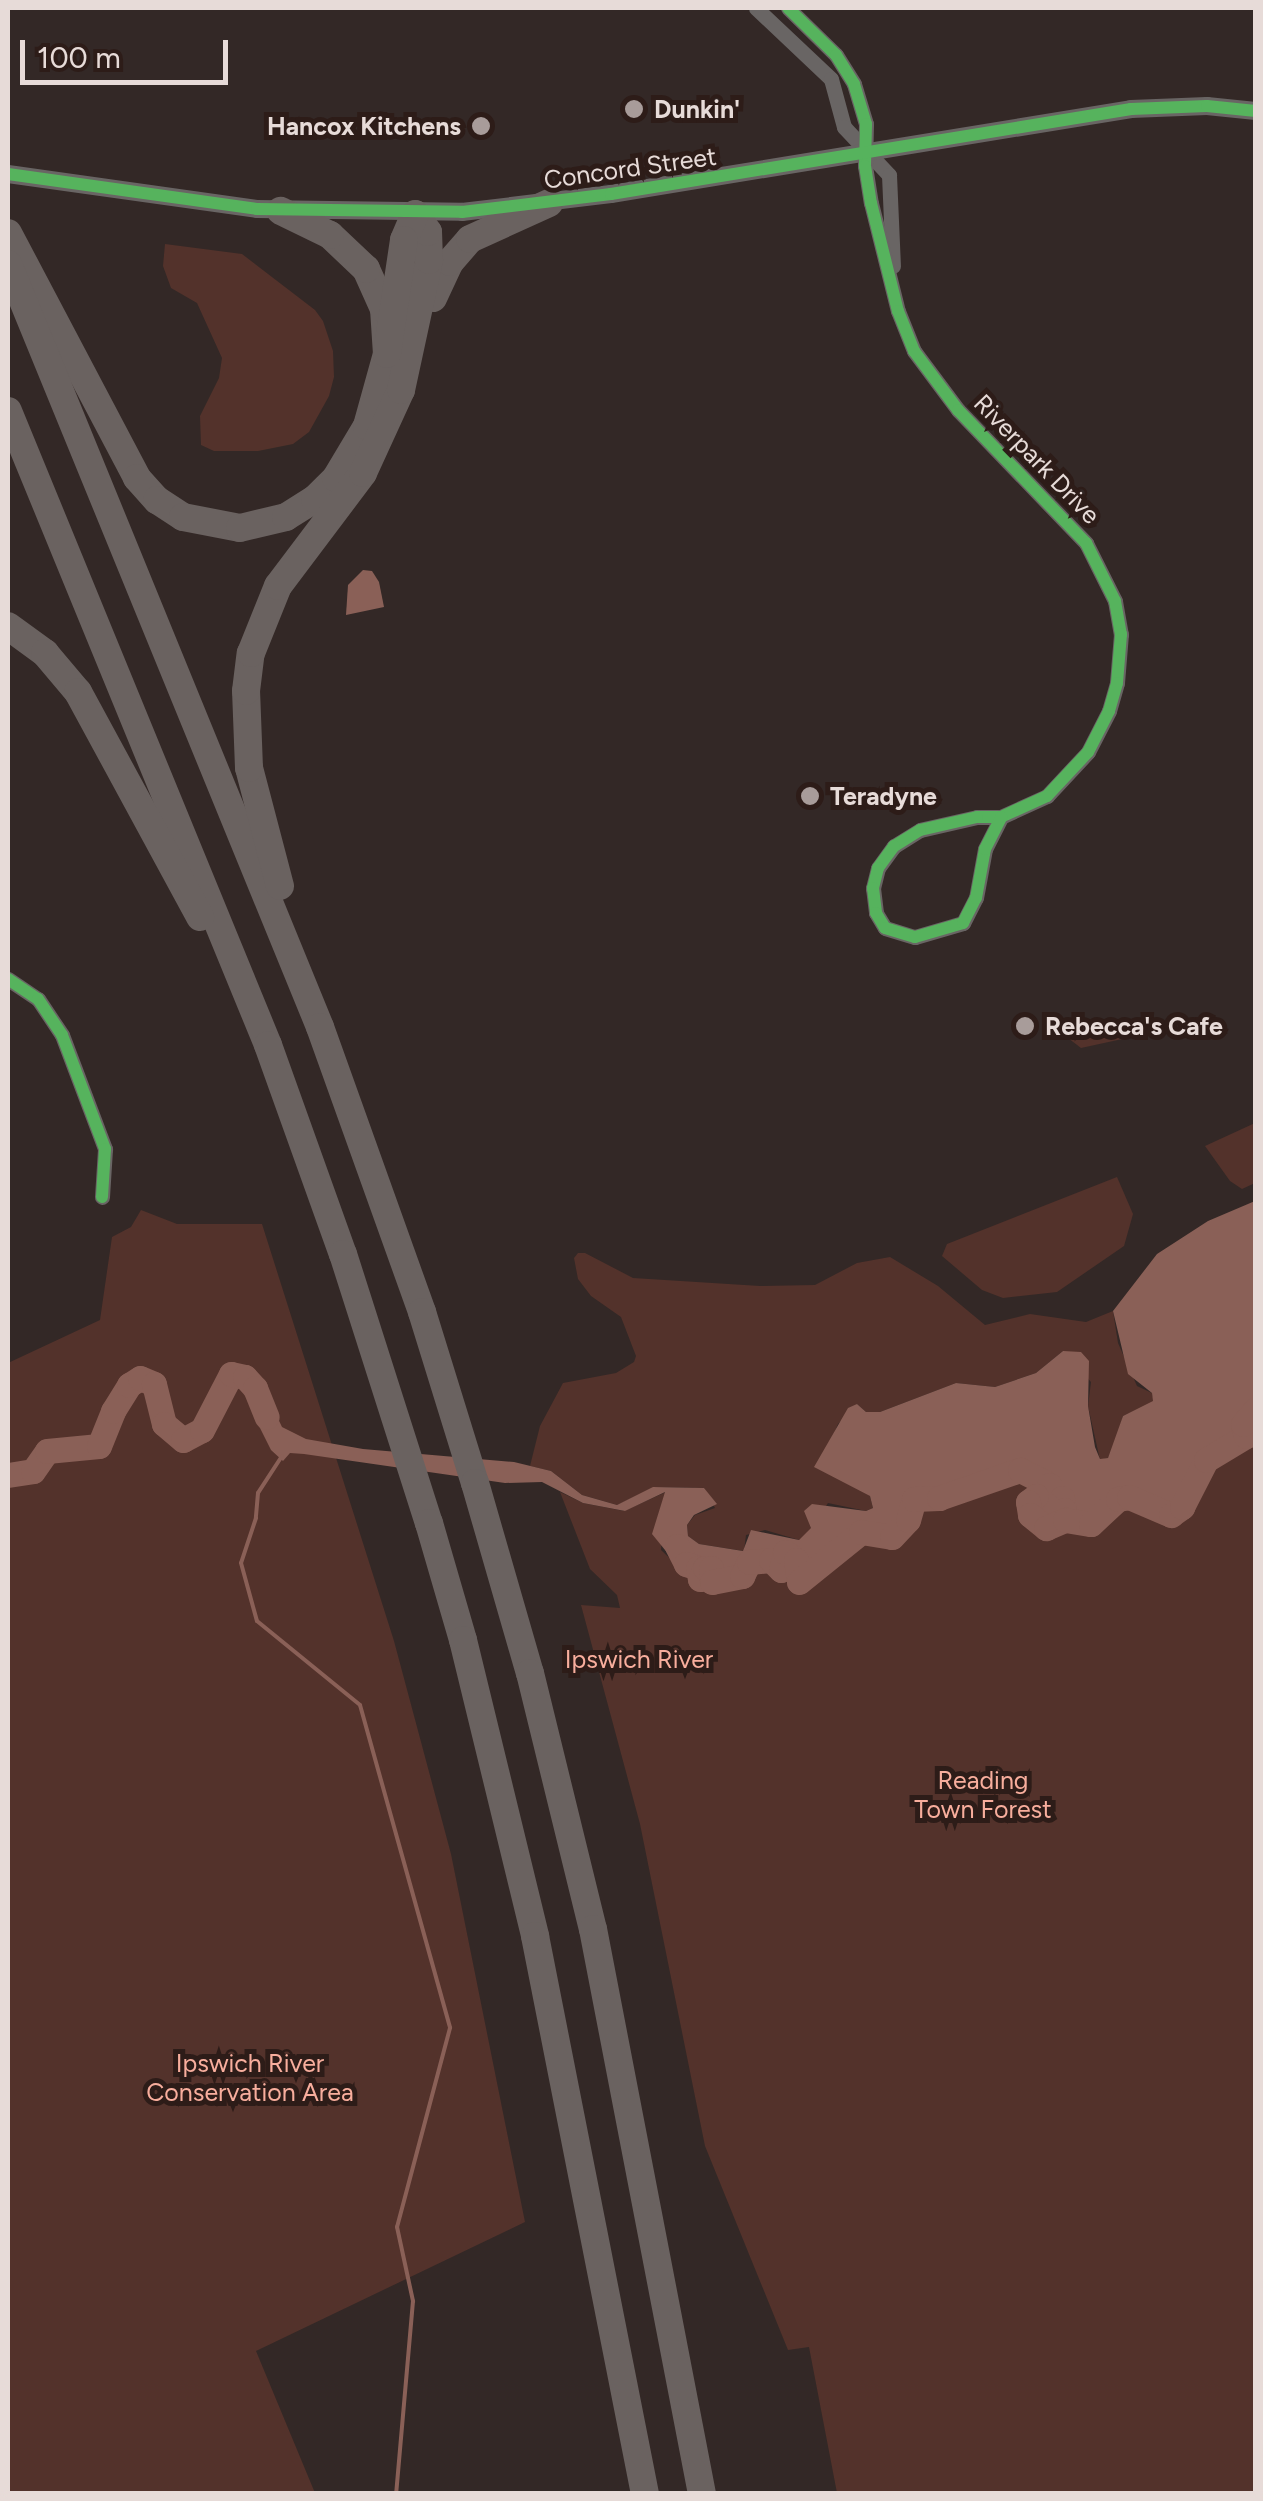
<!DOCTYPE html>
<html>
<head>
<meta charset="utf-8">
<style>
  body { margin:0 }
  #map { position:relative; width:1263px; height:2501px; overflow:hidden; background:#332826; font-family:Figtree,sans-serif }
  div>[style] { position:absolute }
  .green>* { inset:0; background:#53322b }
  .water>* { inset:0; background:#8a6057 }
  .stream>* { height:4px; margin:-2px; padding:0 2px; transform-origin:2px; border-radius:2px; background:#8a6057 }
  .river>* { height:25px; margin:-12.5px; padding:0 12.5px; transform-origin:12.5px; border-radius:12.5px; background:#8a6057 }
  .minor>* { height:15px; margin:-7.5px; padding:0 7.5px; transform-origin:7.5px; border-radius:7.5px; background:#696564 }
  .tertiary>* { height:18px; margin:-9px; padding:0 9px; transform-origin:9px; border-radius:9px; background:#696564 }
  .motorway>* { height:28px; margin:-14px; padding:0 14px; transform-origin:14px; border-radius:14px; background:#6a6260 }
  .cycleway>* { height:12px; margin:-6px; padding:0 6px; transform-origin:6px; border-radius:6px; background:#56b35d }
  .dots>* { width:28px; height:28px; translate:-50% -50%; box-sizing:border-box; border:5px solid #2d1c18; border-radius:50% }
  span { translate:-50% -50%; white-space:nowrap; text-align:center; line-height:1.15; -webkit-text-stroke:10px #2d1c18; paint-order:stroke }
  .poi-label { font-size:25px; color:#e7dbd8; font-weight:700 }
  .left { translate:0 -50%; text-align:left }
  .right { translate:-100% -50%; text-align:right }
  .street-label { font-size:25px; color:#e7dbd8 }
  .park-label { font-size:25px; color:#f8ae9d }
  .frame { position:absolute; inset:0; border:10px solid #e7dbd8; pointer-events:none }
  .scale { position:absolute; left:20px; top:40px; width:208px; height:45px; box-sizing:border-box; border:5px solid #e7dbd8; border-top:0; padding-left:12px; font-size:30px; line-height:35px; white-space:nowrap; color:#e7dbd8; -webkit-text-stroke:8px #2d1c18; paint-order:stroke }
</style>
</head>
<body>
<div id="map">
  <div class="green">
    <i style="clip-path:polygon(165px 244px,242px 254px,315px 310px,323px 321px,333px 351px,334px 377px,329px 396px,309px 432px,293px 444px,258px 451px,214px 451px,201px 445px,200px 416px,219px 378px,222px 358px,197px 303px,171px 288px,163px 266px)"></i>
    <i style="clip-path:polygon(1147px 1018px,1150px 1033px,1081px 1048px,1068px 1038px)"></i>
    <i style="clip-path:polygon(1255px 1123px,1255px 1183px,1242px 1189px,1230px 1181px,1205px 1146px)"></i>
    <i style="clip-path:polygon(1117px 1177px,1133px 1214px,1124px 1246px,1057px 1292px,1003px 1298px,982px 1290px,942px 1256px,947px 1244px)"></i>
    <i style="clip-path:polygon(141px 1210px,177px 1224px,262px 1224px,394px 1641px,451px 1854px,525px 2222px,256px 2351px,315px 2493px,8px 2493px,8px 1363px,100px 1320px,112px 1237px,131px 1227px)"></i>
    <i style="clip-path:polygon(578px 1253px,585px 1253px,633px 1278px,760px 1286px,815px 1285px,857px 1263px,890px 1257px,938px 1286px,985px 1325px,1030px 1314px,1086px 1322px,1113px 1311px,1118px 1343px,1137px 1386px,1152px 1393px,1154px 1402px,1123px 1416px,1115px 1444px,1108px 1458px,1100px 1460px,1088px 1406px,1091px 1382px,1063px 1351px,1036px 1373px,995px 1387px,956px 1383px,880px 1412px,866px 1412px,857px 1404px,838px 1424px,826px 1452px,870px 1496px,873px 1508px,866px 1511px,828px 1503px,807px 1536px,799px 1540px,765px 1530px,746px 1535px,744px 1551px,699px 1544px,688px 1536px,687px 1525px,695px 1515px,715px 1508px,704px 1488px,657px 1487px,617px 1505px,582px 1495px,551px 1471px,530px 1466px,540px 1426px,563px 1383px,616px 1373px,634px 1362px,636px 1356px,621px 1317px,591px 1296px,578px 1279px,574px 1258px)"></i>
    <i style="clip-path:polygon(1255px 1408px,1255px 2493px,837px 2493px,809px 2347px,788px 2350px,705px 2146px,640px 1824px,581px 1605px,620px 1608px,617px 1595px,590px 1569px,560px 1492px,583px 1503px,624px 1511px,666px 1492px,661px 1550px,678px 1566px,698px 1568px,698px 1578px,711px 1568px,734px 1578px,749px 1562px,771px 1561px,784px 1567px,781px 1561px,785px 1552px,807px 1574px,826px 1564px,861px 1532px,874px 1534px,914px 1499px,939px 1498px,1020px 1470px,1049px 1485px,1082px 1514px,1105px 1514px,1118px 1499px,1129px 1497px,1156px 1512px,1190px 1493px,1206px 1460px,1246px 1436px,1243px 1424px)"></i>
  </div>
  <div class="water">
    <i style="clip-path:polygon(363px 570px,372px 571px,379px 582px,384px 607px,346px 615px,348px 585px)"></i>
    <i style="clip-path:polygon(1255px 1201px,1255px 1408px,1243px 1423px,1246px 1436px,1206px 1460px,1182px 1507px,1171px 1515px,1128px 1497px,1118px 1499px,1099px 1518px,1087px 1519px,1049px 1485px,1020px 1470px,939px 1498px,914px 1499px,908px 1520px,892px 1537px,861px 1532px,802px 1581px,795px 1575px,796px 1560px,785px 1553px,781px 1570px,771px 1561px,749px 1562px,742px 1576px,712px 1582px,714px 1569px,705px 1568px,700px 1579px,698px 1568px,678px 1566px,652px 1534px,665px 1492px,625px 1511px,583px 1503px,542px 1482px,505px 1483px,304px 1454px,290px 1453px,283px 1461px,271px 1450px,256px 1420px,251px 1390px,263px 1387px,282px 1427px,306px 1439px,363px 1449px,514px 1462px,551px 1471px,582px 1495px,617px 1505px,653px 1487px,704px 1488px,717px 1504px,694px 1515px,687px 1525px,688px 1536px,699px 1544px,743px 1551px,751px 1530px,799px 1540px,811px 1528px,804px 1511px,812px 1504px,866px 1511px,873px 1508px,870px 1496px,814px 1467px,848px 1408px,857px 1404px,866px 1412px,880px 1412px,956px 1383px,995px 1387px,1036px 1373px,1063px 1351px,1081px 1352px,1089px 1361px,1088px 1406px,1095px 1447px,1100px 1459px,1108px 1458px,1123px 1416px,1153px 1401px,1152px 1393px,1128px 1374px,1113px 1311px,1157px 1254px,1208px 1221px)"></i>
  </div>
  <div class="stream">
    <i style="left:282px;top:1456px;width:44px;rotate:123deg"></i>
    <i style="left:258px;top:1493px;width:25px;rotate:95deg"></i>
    <i style="left:256px;top:1518px;width:47px;rotate:108.4deg"></i>
    <i style="left:241px;top:1563px;width:60px;rotate:74.6deg"></i>
    <i style="left:257px;top:1621px;width:133px;rotate:39.2deg"></i>
    <i style="left:360px;top:1705px;width:335px;rotate:74.4deg"></i>
    <i style="left:450px;top:2028px;width:206px;rotate:104.9deg"></i>
    <i style="left:397px;top:2227px;width:76px;rotate:77.8deg"></i>
    <i style="left:413px;top:2301px;width:194px;rotate:95deg"></i>
  </div>
  <div class="river">
    <i style="left:8px;top:1475px;width:25px;rotate:-9deg"></i>
    <i style="left:33px;top:1471px;width:24px;rotate:-55deg"></i>
    <i style="left:47px;top:1451px;width:52px;rotate:-5.5deg"></i>
    <i style="left:99px;top:1446px;width:38px;rotate:-68deg"></i>
    <i style="left:113px;top:1411px;width:31px;rotate:-58deg"></i>
    <i style="left:129px;top:1385px;width:13px;rotate:-32deg"></i>
    <i style="left:140px;top:1378px;width:15px;rotate:23deg"></i>
    <i style="left:154px;top:1384px;width:41px;rotate:76deg"></i>
    <i style="left:164px;top:1424px;width:25px;rotate:40deg"></i>
    <i style="left:183px;top:1440px;width:21px;rotate:-28deg"></i>
    <i style="left:202px;top:1430px;width:63px;rotate:-62.6deg"></i>
    <i style="left:231px;top:1374px;width:14px;rotate:12deg"></i>
    <i style="left:245px;top:1377px;width:15px;rotate:48deg"></i>
    <i style="left:255px;top:1388px;width:31px;rotate:68deg"></i>
    <i style="left:677px;top:1546px;width:20px;rotate:63deg"></i>
    <i style="left:686px;top:1564px;width:13px;rotate:18deg"></i>
    <i style="left:698px;top:1568px;width:11px;rotate:80deg"></i>
    <i style="left:700px;top:1579px;width:12px;rotate:-66deg"></i>
    <i style="left:705px;top:1568px;width:6px"></i>
    <i style="left:711px;top:1568px;width:14px;rotate:86deg"></i>
    <i style="left:712px;top:1582px;width:31px;rotate:-11deg"></i>
    <i style="left:742px;top:1576px;width:16px;rotate:-63deg"></i>
    <i style="left:749px;top:1562px;width:22px;rotate:-5deg"></i>
    <i style="left:771px;top:1560px;width:14px;rotate:45deg"></i>
    <i style="left:781px;top:1570px;width:18px;rotate:-77deg"></i>
    <i style="left:785px;top:1552px;width:14px;rotate:36deg"></i>
    <i style="left:796px;top:1560px;width:22px;rotate:82deg"></i>
    <i style="left:799px;top:1582px;width:80px;rotate:-38.9deg"></i>
    <i style="left:861px;top:1532px;width:31px;rotate:9deg"></i>
    <i style="left:892px;top:1537px;width:23px;rotate:-47deg"></i>
    <i style="left:908px;top:1520px;width:22px;rotate:-74deg"></i>
    <i style="left:914px;top:1499px;width:25px;rotate:-2deg"></i>
    <i style="left:939px;top:1498px;width:86px;rotate:-19.1deg"></i>
    <i style="left:1020px;top:1470px;width:33px;rotate:27deg"></i>
    <i style="left:1049px;top:1485px;width:18px;rotate:45deg"></i>
    <i style="left:1062px;top:1498px;width:12px;rotate:81deg"></i>
    <i style="left:1064px;top:1510px;width:8px;rotate:140deg"></i>
    <i style="left:1058px;top:1515px;width:29px;rotate:-139deg"></i>
    <i style="left:1036px;top:1496px;width:10px;rotate:143deg"></i>
    <i style="left:1028px;top:1502px;width:13px;rotate:81deg"></i>
    <i style="left:1030px;top:1515px;width:21px;rotate:39deg"></i>
    <i style="left:1046px;top:1528px;width:21px;rotate:-23deg"></i>
    <i style="left:1065px;top:1520px;width:26px;rotate:9deg"></i>
    <i style="left:1091px;top:1524px;width:37px;rotate:-43deg"></i>
    <i style="left:1118px;top:1499px;width:11px;rotate:-10deg"></i>
    <i style="left:1129px;top:1497px;width:46px;rotate:23.2deg"></i>
    <i style="left:1171px;top:1515px;width:14px;rotate:-36deg"></i>
    <i style="left:1182px;top:1507px;width:53px;rotate:-62.9deg"></i>
    <i style="left:1206px;top:1460px;width:47px;rotate:-31deg"></i>
    <i style="left:1246px;top:1436px;width:12px;rotate:-104deg"></i>
    <i style="left:1243px;top:1424px;width:20px;rotate:-49deg"></i>
  </div>
  <div class="minor">
    <i style="left:756px;top:8px;width:103px;rotate:43.4deg"></i>
    <i style="left:831px;top:79px;width:50px;rotate:74.8deg"></i>
    <i style="left:844px;top:127px;width:66px;rotate:46.8deg"></i>
    <i style="left:889px;top:175px;width:91px;rotate:87.5deg"></i>
    <i style="left:788px;top:8px;width:67px;rotate:44.4deg"></i>
    <i style="left:836px;top:55px;width:34px;rotate:58deg"></i>
    <i style="left:854px;top:84px;width:42px;rotate:73.3deg"></i>
    <i style="left:866px;top:124px;width:42px;rotate:91.4deg"></i>
    <i style="left:865px;top:166px;width:37px;rotate:81deg"></i>
    <i style="left:871px;top:203px;width:111px;rotate:76deg"></i>
    <i style="left:898px;top:311px;width:43px;rotate:68.2deg"></i>
    <i style="left:914px;top:351px;width:74px;rotate:53.3deg"></i>
    <i style="left:958px;top:410px;width:185px;rotate:46.1deg"></i>
    <i style="left:1086px;top:543px;width:65px;rotate:63.4deg"></i>
    <i style="left:1115px;top:601px;width:34px;rotate:80deg"></i>
    <i style="left:1121px;top:634px;width:49px;rotate:94.7deg"></i>
    <i style="left:1117px;top:683px;width:29px;rotate:106deg"></i>
    <i style="left:1109px;top:711px;width:46px;rotate:117.1deg"></i>
    <i style="left:1088px;top:752px;width:60px;rotate:133deg"></i>
    <i style="left:1047px;top:796px;width:51px;rotate:155.5deg"></i>
    <i style="left:1001px;top:817px;width:24px;rotate:180deg"></i>
    <i style="left:977px;top:817px;width:58px;rotate:167.2deg"></i>
    <i style="left:920px;top:830px;width:31px;rotate:148deg"></i>
    <i style="left:894px;top:846px;width:27px;rotate:126deg"></i>
    <i style="left:878px;top:868px;width:21px;rotate:104deg"></i>
    <i style="left:873px;top:888px;width:25px;rotate:83deg"></i>
    <i style="left:876px;top:913px;width:17px;rotate:59deg"></i>
    <i style="left:885px;top:928px;width:31px;rotate:17deg"></i>
    <i style="left:915px;top:937px;width:50px;rotate:-16.3deg"></i>
    <i style="left:963px;top:923px;width:28px;rotate:-63deg"></i>
    <i style="left:976px;top:898px;width:50px;rotate:-79.6deg"></i>
    <i style="left:985px;top:849px;width:36px;rotate:-63deg"></i>
    <i style="left:8px;top:979px;width:36px;rotate:34deg"></i>
    <i style="left:38px;top:999px;width:43px;rotate:56.3deg"></i>
    <i style="left:62px;top:1035px;width:122px;rotate:69.3deg"></i>
    <i style="left:105px;top:1149px;width:48px;rotate:93.6deg"></i>
  </div>
  <div class="tertiary">
    <i style="left:8px;top:174px;width:251px;rotate:8deg"></i>
    <i style="left:257px;top:209px;width:205px;rotate:0.8deg"></i>
    <i style="left:462px;top:212px;width:150px;rotate:-6.9deg"></i>
    <i style="left:611px;top:194px;width:527px;rotate:-9.28deg"></i>
    <i style="left:1131px;top:109px;width:76px;rotate:-2.3deg"></i>
    <i style="left:1207px;top:106px;width:49px;rotate:5.8deg"></i>
  </div>
  <div class="motorway">
    <i style="left:8px;top:233px;width:277px;rotate:62.2deg"></i>
    <i style="left:137px;top:478px;width:30px;rotate:48deg"></i>
    <i style="left:157px;top:500px;width:31px;rotate:33deg"></i>
    <i style="left:183px;top:517px;width:58px;rotate:10.9deg"></i>
    <i style="left:240px;top:528px;width:47px;rotate:-13.4deg"></i>
    <i style="left:286px;top:517px;width:34px;rotate:-32deg"></i>
    <i style="left:315px;top:499px;width:30px;rotate:-45deg"></i>
    <i style="left:336px;top:478px;width:61px;rotate:-59.2deg"></i>
    <i style="left:367px;top:426px;width:75px;rotate:-74.5deg"></i>
    <i style="left:387px;top:354px;width:45px;rotate:-93.8deg"></i>
    <i style="left:384px;top:309px;width:44px;rotate:-114.2deg"></i>
    <i style="left:366px;top:269px;width:50px;rotate:-136.6deg"></i>
    <i style="left:330px;top:235px;width:55px;rotate:-153.9deg"></i>
    <i style="left:8px;top:264px;width:824px;rotate:67.76deg"></i>
    <i style="left:320px;top:1027px;width:303px;rotate:70.3deg"></i>
    <i style="left:422px;top:1312px;width:179px;rotate:72.8deg"></i>
    <i style="left:475px;top:1483px;width:198px;rotate:73.9deg"></i>
    <i style="left:530px;top:1673px;width:264px;rotate:76.2deg"></i>
    <i style="left:593px;top:1929px;width:575px;rotate:79.08deg"></i>
    <i style="left:433px;top:298px;width:40px;rotate:-65deg"></i>
    <i style="left:450px;top:262px;width:30px;rotate:-49deg"></i>
    <i style="left:470px;top:239px;width:87px;rotate:-24.5deg"></i>
    <i style="left:8px;top:411px;width:685px;rotate:67.7deg"></i>
    <i style="left:268px;top:1045px;width:222px;rotate:70.3deg"></i>
    <i style="left:343px;top:1254px;width:282px;rotate:72.3deg"></i>
    <i style="left:429px;top:1523px;width:122px;rotate:73.8deg"></i>
    <i style="left:463px;top:1640px;width:305px;rotate:76.3deg"></i>
    <i style="left:535px;top:1936px;width:569px;rotate:78.85deg"></i>
    <i style="left:8px;top:626px;width:46px;rotate:36.1deg"></i>
    <i style="left:45px;top:653px;width:51px;rotate:49.8deg"></i>
    <i style="left:78px;top:692px;width:256px;rotate:61.5deg"></i>
    <i style="left:280px;top:886px;width:122px;rotate:-104.7deg"></i>
    <i style="left:249px;top:768px;width:77px;rotate:-92.2deg"></i>
    <i style="left:246px;top:691px;width:38px;rotate:-83deg"></i>
    <i style="left:251px;top:653px;width:72px;rotate:-68.1deg"></i>
    <i style="left:278px;top:586px;width:141px;rotate:-53deg"></i>
    <i style="left:363px;top:473px;width:91px;rotate:-65.4deg"></i>
    <i style="left:401px;top:390px;width:133px;rotate:-77.8deg"></i>
    <i style="left:429px;top:260px;width:28px;rotate:-92deg"></i>
    <i style="left:428px;top:232px;width:22px;rotate:-126deg"></i>
    <i style="left:415px;top:214px;width:28px;rotate:113deg"></i>
    <i style="left:404px;top:240px;width:115px;rotate:98.5deg"></i>
  </div>
  <div class="cycleway">
    <i style="left:788px;top:8px;width:67px;rotate:44.4deg"></i>
    <i style="left:836px;top:55px;width:34px;rotate:58deg"></i>
    <i style="left:854px;top:84px;width:42px;rotate:73.3deg"></i>
    <i style="left:866px;top:124px;width:42px;rotate:91.4deg"></i>
    <i style="left:865px;top:166px;width:37px;rotate:81deg"></i>
    <i style="left:871px;top:203px;width:111px;rotate:76deg"></i>
    <i style="left:898px;top:311px;width:43px;rotate:68.2deg"></i>
    <i style="left:914px;top:351px;width:74px;rotate:53.3deg"></i>
    <i style="left:958px;top:410px;width:185px;rotate:46.1deg"></i>
    <i style="left:1086px;top:543px;width:65px;rotate:63.4deg"></i>
    <i style="left:1115px;top:601px;width:34px;rotate:80deg"></i>
    <i style="left:1121px;top:634px;width:49px;rotate:94.7deg"></i>
    <i style="left:1117px;top:683px;width:29px;rotate:106deg"></i>
    <i style="left:1109px;top:711px;width:46px;rotate:117.1deg"></i>
    <i style="left:1088px;top:752px;width:60px;rotate:133deg"></i>
    <i style="left:1047px;top:796px;width:51px;rotate:155.5deg"></i>
    <i style="left:1001px;top:817px;width:24px;rotate:180deg"></i>
    <i style="left:977px;top:817px;width:58px;rotate:167.2deg"></i>
    <i style="left:920px;top:830px;width:31px;rotate:148deg"></i>
    <i style="left:894px;top:846px;width:27px;rotate:126deg"></i>
    <i style="left:878px;top:868px;width:21px;rotate:104deg"></i>
    <i style="left:873px;top:888px;width:25px;rotate:83deg"></i>
    <i style="left:876px;top:913px;width:17px;rotate:59deg"></i>
    <i style="left:885px;top:928px;width:31px;rotate:17deg"></i>
    <i style="left:915px;top:937px;width:50px;rotate:-16.3deg"></i>
    <i style="left:963px;top:923px;width:28px;rotate:-63deg"></i>
    <i style="left:976px;top:898px;width:50px;rotate:-79.6deg"></i>
    <i style="left:985px;top:849px;width:36px;rotate:-63deg"></i>
    <i style="left:8px;top:174px;width:251px;rotate:8deg"></i>
    <i style="left:257px;top:209px;width:205px;rotate:0.8deg"></i>
    <i style="left:462px;top:212px;width:150px;rotate:-6.9deg"></i>
    <i style="left:611px;top:194px;width:527px;rotate:-9.28deg"></i>
    <i style="left:1131px;top:109px;width:76px;rotate:-2.3deg"></i>
    <i style="left:1207px;top:106px;width:49px;rotate:5.8deg"></i>
    <i style="left:8px;top:979px;width:36px;rotate:34deg"></i>
    <i style="left:38px;top:999px;width:43px;rotate:56.3deg"></i>
    <i style="left:62px;top:1035px;width:122px;rotate:69.3deg"></i>
    <i style="left:105px;top:1149px;width:48px;rotate:93.6deg"></i>
  </div>
  <div class="dots">
    <i style="left:634px;top:109px;background:#a89c9a"></i>
    <i style="left:481px;top:126px;background:#a89c9a"></i>
    <i style="left:810px;top:796px;background:#a89c9a"></i>
    <i style="left:1025px;top:1026px;background:#a89c9a"></i>
  </div>
  <div class="poi-label">
    <span class="left" style="left:654px;top:109px">Dunkin'</span>
    <span class="right" style="left:461px;top:126px">Hancox Kitchens</span>
    <span class="left" style="left:830px;top:796px">Teradyne</span>
    <span class="left" style="left:1045px;top:1026px">Rebecca's Cafe</span>
  </div>
  <div class="street-label">
    <span style="left:630px;top:168px;rotate:-8deg">Concord Street</span>
    <span style="left:1037px;top:459px;rotate:46deg">Riverpark Drive</span>
  </div>
  <div class="park-label">
    <span style="left:639px;top:1659px">Ipswich River</span>
    <span style="left:983px;top:1795px">Reading<br>Town Forest</span>
    <span style="left:250px;top:2078px">Ipswich River<br>Conservation Area</span>
  </div>
  <div class="frame"></div>
  <div class="scale">100 m</div>
</div>
</body>
</html>
